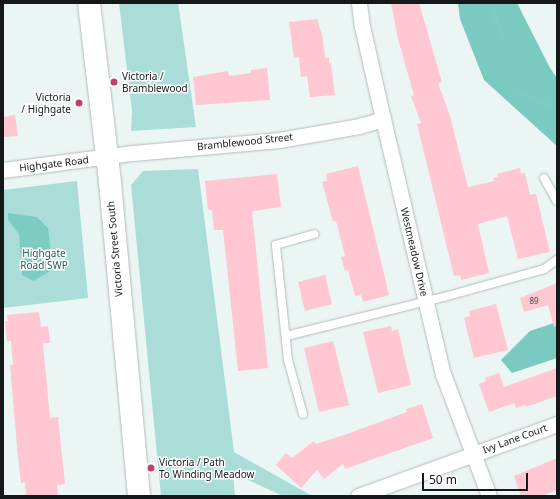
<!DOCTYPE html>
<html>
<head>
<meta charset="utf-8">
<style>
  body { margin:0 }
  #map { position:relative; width:560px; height:499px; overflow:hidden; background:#ebf5f4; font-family:"Noto Sans",sans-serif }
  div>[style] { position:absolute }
  .green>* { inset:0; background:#aaddd7 }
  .forest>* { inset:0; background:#7acac2 }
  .water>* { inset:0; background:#7cccc4 }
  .stream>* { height:4px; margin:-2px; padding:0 2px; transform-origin:2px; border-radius:2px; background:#7cccc4 }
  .building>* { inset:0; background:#fec7d1 }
  .roads { filter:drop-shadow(0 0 1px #b2bbba) drop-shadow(0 0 1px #b2bbba) }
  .service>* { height:8px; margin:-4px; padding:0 4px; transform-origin:4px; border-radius:4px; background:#fff }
  .minor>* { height:15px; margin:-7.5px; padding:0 7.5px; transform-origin:7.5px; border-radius:7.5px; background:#fff }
  .secondary>* { height:22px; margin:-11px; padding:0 11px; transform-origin:11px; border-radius:11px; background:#fff }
  .dots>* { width:11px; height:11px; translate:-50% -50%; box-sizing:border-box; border:2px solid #fff; border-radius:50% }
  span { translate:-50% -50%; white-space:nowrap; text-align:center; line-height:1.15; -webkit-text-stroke:3px #fff; paint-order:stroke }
  .number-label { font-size:8px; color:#4f4446 }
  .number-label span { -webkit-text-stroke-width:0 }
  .poi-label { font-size:10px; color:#151818 }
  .left { translate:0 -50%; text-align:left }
  .right { translate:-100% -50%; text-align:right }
  .street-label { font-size:10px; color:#151818 }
  .park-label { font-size:10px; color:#1b5f59 }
  .frame { position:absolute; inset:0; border:4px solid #151818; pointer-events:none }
  .scale { position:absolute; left:422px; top:473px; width:106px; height:18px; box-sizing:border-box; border:2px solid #151818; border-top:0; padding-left:5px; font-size:12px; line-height:14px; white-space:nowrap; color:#151818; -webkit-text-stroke:3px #fff; paint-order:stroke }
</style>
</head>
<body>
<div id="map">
  <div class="green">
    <i style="clip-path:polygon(119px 3px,178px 3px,196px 127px,131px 131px,132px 111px)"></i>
    <i style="clip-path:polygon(198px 169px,234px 452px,312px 496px,283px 496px,233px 473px,235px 496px,161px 496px,131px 185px,143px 171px)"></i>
    <i style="clip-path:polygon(77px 181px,88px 298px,3px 308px,3px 190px)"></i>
  </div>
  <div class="forest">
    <i style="clip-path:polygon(458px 3px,517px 3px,550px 68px,557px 78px,557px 146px,484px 80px,460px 19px)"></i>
    <i style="clip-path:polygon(557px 322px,557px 358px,512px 373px,501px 360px,530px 331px)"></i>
  </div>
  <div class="water">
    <i style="clip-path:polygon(8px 213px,37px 217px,48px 228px,53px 269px,34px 281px,22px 275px,19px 234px,8px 220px)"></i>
  </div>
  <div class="stream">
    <i style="left:496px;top:3px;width:9px;rotate:103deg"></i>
    <i style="left:494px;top:12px;width:33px;rotate:72deg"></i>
    <i style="left:518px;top:91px;width:43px;rotate:24.8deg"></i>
  </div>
  <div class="building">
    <i style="clip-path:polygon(391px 3px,419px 3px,442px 82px,438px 83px,450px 116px,468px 187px,494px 181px,493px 178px,498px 177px,497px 174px,520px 168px,521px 174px,525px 173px,530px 195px,536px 194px,550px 252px,518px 259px,507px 216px,478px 224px,489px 273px,461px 280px,460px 275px,454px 276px,417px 124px,421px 123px,411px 96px,414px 95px,398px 39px)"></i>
    <i style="clip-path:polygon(317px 19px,323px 38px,325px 58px,329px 57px,329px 64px,331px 63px,335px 95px,310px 97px,307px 76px,301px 77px,299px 57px,294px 58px,289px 22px)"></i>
    <i style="clip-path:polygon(267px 68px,270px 100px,196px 105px,193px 77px,228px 71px,229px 76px,251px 73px,251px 70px)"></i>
    <i style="clip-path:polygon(15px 115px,18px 136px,3px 137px,3px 117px)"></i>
    <i style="clip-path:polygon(358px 166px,389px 295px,363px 302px,361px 295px,355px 296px,348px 270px,345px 271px,341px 257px,345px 256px,336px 221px,333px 222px,322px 182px,327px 181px,326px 174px)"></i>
    <i style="clip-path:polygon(277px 174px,281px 207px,252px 211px,268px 368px,238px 371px,223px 230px,214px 230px,212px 210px,208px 210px,205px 181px)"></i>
    <i style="clip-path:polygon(325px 275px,332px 304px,305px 311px,298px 282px)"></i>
    <i style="clip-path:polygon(557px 283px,557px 326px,554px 327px,548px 305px,524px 312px,520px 298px)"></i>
    <i style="clip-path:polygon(496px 304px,508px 350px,474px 358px,464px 318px,470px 316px,469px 311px)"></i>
    <i style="clip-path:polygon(39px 312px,41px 327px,48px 326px,50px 343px,43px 343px,50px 418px,58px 417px,65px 484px,57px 485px,58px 496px,26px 496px,25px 482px,21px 483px,17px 447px,10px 365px,13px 365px,11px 341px,7px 341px,5px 321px,8px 321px,7px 315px)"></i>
    <i style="clip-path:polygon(391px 326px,392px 331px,398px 329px,411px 385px,378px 393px,363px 332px)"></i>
    <i style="clip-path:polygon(333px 341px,349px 405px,319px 412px,304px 348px)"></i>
    <i style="clip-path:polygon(557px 368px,557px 396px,526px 407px,525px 405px,516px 408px,514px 403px,489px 412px,479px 384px,486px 381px,485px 378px,499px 373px,504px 387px)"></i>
    <i style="clip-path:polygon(422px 404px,433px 438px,345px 469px,343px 464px,324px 479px,317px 470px,301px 488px,276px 465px,286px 453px,292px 458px,314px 441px,316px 444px,347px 434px,407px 412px,406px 409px)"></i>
    <i style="clip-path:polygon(557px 458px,557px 490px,542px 496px,521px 496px,514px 476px)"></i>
  </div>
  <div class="roads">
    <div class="service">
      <i style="left:544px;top:178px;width:26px;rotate:61deg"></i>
      <i style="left:286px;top:336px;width:163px;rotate:-13.9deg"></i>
      <i style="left:444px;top:297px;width:104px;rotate:-15.6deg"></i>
      <i style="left:544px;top:269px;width:16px;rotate:-35deg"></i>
      <i style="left:303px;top:414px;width:56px;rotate:-105.5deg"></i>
      <i style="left:288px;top:360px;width:116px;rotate:-96deg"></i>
      <i style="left:276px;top:245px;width:40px;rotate:-16deg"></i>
    </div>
    <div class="minor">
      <i style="left:359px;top:3px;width:23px;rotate:83deg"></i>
      <i style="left:362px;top:26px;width:95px;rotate:77.3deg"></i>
      <i style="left:383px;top:119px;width:262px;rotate:76.8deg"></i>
      <i style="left:443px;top:374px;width:130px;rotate:69.3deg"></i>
      <i style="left:3px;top:170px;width:131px;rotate:-7.5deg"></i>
      <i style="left:133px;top:153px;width:147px;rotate:-5.1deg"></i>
      <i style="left:279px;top:140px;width:81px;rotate:-9.9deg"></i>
      <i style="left:359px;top:126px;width:25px;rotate:-16deg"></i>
      <i style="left:358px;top:496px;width:212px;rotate:-19.9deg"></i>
    </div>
    <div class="secondary">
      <i style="left:89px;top:3px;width:181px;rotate:83.3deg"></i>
      <i style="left:110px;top:183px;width:314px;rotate:84.7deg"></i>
    </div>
  </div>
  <div class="dots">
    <i style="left:114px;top:82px;background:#c93b68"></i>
    <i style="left:79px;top:103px;background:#c93b68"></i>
    <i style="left:151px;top:468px;background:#c93b68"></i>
  </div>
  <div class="number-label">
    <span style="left:534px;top:301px">89</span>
  </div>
  <div class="poi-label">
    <span class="left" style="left:122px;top:82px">Victoria /<br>Bramblewood</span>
    <span class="right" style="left:71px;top:103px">Victoria<br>/ Highgate</span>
    <span class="left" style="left:159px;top:468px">Victoria / Path<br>To Winding Meadow</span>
  </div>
  <div class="street-label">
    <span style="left:245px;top:142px;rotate:-6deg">Bramblewood Street</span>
    <span style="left:54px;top:164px;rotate:-7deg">Highgate Road</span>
    <span style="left:115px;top:249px;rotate:-95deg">Victoria Street South</span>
    <span style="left:414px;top:252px;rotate:77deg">Westmeadow Drive</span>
    <span style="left:515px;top:439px;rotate:-20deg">Ivy Lane Court</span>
  </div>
  <div class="park-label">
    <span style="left:44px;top:259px">Highgate<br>Road SWP</span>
  </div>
  <div class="frame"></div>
  <div class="scale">50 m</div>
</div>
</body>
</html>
